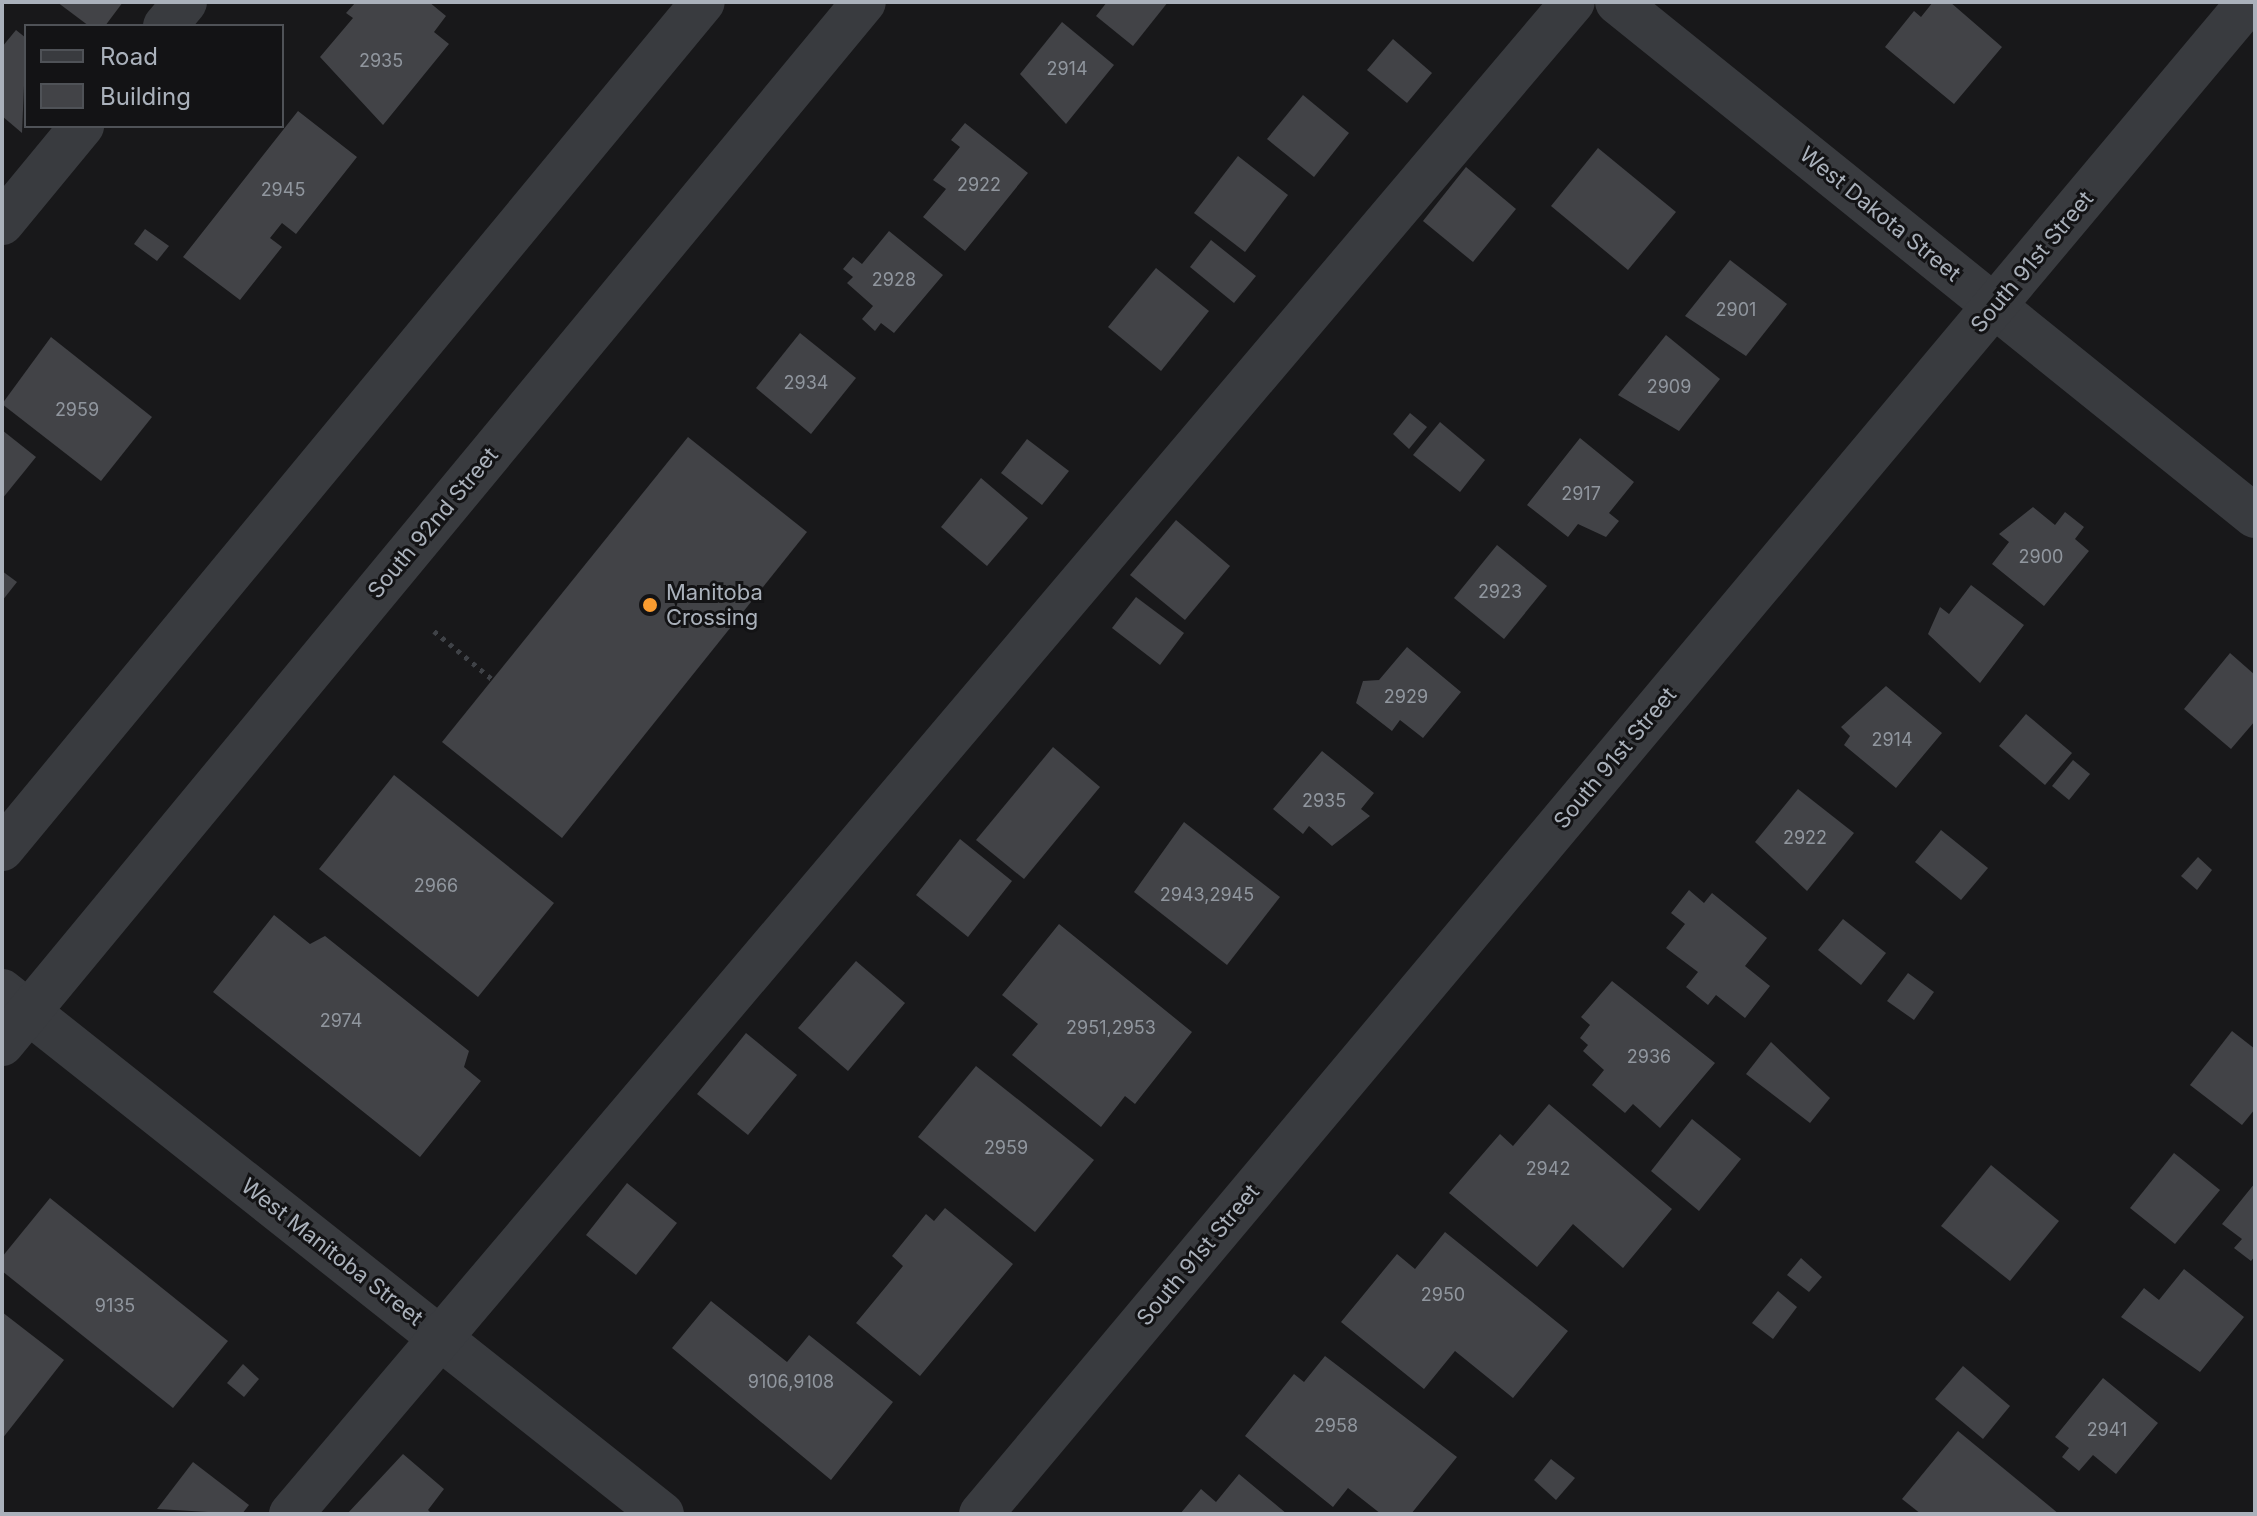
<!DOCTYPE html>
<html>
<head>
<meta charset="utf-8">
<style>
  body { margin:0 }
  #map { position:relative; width:2257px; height:1516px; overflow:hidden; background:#18181a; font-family:Inter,sans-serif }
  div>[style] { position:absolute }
  .building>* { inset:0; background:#424347 }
  .path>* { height:5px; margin-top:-2.5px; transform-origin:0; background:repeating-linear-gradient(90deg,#3f4247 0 4px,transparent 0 10px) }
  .minor>* { height:44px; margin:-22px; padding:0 22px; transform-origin:22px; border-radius:22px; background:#393b3f }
  .dots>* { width:22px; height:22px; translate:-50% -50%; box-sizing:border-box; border:4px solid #131315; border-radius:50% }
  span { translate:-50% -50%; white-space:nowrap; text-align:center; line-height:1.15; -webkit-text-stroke:6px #131315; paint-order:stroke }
  .number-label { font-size:18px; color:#90969e }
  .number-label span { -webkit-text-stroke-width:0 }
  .street-label { font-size:22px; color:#aab1bb }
  .poi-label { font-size:22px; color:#aab1bb }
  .left { translate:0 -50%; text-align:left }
  .frame { position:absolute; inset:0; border:4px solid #aab1bb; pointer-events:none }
  .legend { position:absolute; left:24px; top:24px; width:260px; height:104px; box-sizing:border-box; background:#131315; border:2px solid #4f5257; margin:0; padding:10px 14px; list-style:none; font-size:24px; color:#aab1bb }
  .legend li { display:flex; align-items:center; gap:16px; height:40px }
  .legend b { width:40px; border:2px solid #4f5257 }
</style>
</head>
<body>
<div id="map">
  <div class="building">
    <i style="clip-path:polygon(57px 2px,123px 2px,105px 26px,89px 26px)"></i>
    <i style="clip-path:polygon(356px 2px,429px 2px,446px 16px,434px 32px,449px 44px,383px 125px,320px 57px,353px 18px,346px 13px)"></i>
    <i style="clip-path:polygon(1107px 2px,1168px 2px,1133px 46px,1096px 16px)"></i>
    <i style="clip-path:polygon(1933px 2px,1950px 2px,2002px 47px,1954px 104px,1885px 47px,1914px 11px,1921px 17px)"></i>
    <i style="clip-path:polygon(1062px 22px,1114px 65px,1066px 124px,1020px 74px)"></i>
    <i style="clip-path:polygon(16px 30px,26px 38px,22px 133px,2px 116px,2px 47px)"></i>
    <i style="clip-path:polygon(1393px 39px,1432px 73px,1407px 103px,1367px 70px)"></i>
    <i style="clip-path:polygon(1303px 95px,1349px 133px,1314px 177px,1267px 139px)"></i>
    <i style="clip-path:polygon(298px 111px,357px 157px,296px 234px,282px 223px,270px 238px,282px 247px,240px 300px,183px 257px)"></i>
    <i style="clip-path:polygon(965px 123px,1028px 173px,965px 251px,923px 217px,946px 189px,933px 180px,960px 147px,951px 140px)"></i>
    <i style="clip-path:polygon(1598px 148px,1676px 212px,1628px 270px,1551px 206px)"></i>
    <i style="clip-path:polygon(1238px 156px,1288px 195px,1245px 252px,1194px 213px)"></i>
    <i style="clip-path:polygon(1466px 167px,1516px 209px,1473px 262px,1423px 221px)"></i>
    <i style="clip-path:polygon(145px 229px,169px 246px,157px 261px,134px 244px)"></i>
    <i style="clip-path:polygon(889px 231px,943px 275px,894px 333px,881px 323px,875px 331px,862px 319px,873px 306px,847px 283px,853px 277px,843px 269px,853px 257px,862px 264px)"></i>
    <i style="clip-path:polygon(1211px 240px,1256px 276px,1234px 303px,1190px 267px)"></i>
    <i style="clip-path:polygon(1730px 260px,1787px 304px,1746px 356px,1685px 316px)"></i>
    <i style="clip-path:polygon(1156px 268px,1209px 311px,1161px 371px,1108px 327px)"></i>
    <i style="clip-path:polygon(800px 333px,856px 378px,811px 434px,756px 388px)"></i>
    <i style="clip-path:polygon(1666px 335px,1720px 379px,1679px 431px,1618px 395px)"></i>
    <i style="clip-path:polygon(51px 337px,152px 417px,101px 481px,2px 404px)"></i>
    <i style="clip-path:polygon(1410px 413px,1427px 427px,1409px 449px,1393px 434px)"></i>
    <i style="clip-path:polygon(1440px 422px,1485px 460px,1460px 492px,1413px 455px)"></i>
    <i style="clip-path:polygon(2px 430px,36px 457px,2px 499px)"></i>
    <i style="clip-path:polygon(688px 437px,807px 532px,562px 838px,442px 742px)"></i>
    <i style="clip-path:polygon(1580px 438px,1634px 482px,1609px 513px,1619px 521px,1606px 537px,1578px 524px,1568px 537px,1527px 505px)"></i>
    <i style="clip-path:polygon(1027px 439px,1069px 471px,1042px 505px,1001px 473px)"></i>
    <i style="clip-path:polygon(981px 478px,1028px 518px,987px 566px,941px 527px)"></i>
    <i style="clip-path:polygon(2033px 507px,2055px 525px,2065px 512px,2084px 527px,2075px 539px,2089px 551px,2044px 606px,1992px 564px,2009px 542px,1999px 534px)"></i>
    <i style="clip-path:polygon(1176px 520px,1230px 566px,1185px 620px,1130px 575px)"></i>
    <i style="clip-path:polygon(1497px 545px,1547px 586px,1504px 639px,1454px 598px)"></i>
    <i style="clip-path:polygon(2px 571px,17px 582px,2px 601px)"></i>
    <i style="clip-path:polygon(1971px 585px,2024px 625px,1980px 683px,1928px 634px,1940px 607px,1949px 614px)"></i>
    <i style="clip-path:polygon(1136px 597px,1184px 633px,1160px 665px,1112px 628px)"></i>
    <i style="clip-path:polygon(1407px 647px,1461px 692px,1423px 738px,1400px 720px,1392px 731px,1356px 703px,1363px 681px,1379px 680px)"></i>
    <i style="clip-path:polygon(2230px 653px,2255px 675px,2255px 721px,2231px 749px,2184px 709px)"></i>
    <i style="clip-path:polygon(1886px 686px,1942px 733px,1896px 788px,1844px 745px,1850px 736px,1841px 727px)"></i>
    <i style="clip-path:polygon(2026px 714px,2072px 753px,2045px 785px,1999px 746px)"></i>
    <i style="clip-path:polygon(1053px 747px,1100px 787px,1024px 879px,976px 840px)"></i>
    <i style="clip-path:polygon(1322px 751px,1374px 793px,1361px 809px,1370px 816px,1332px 846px,1309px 826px,1303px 834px,1273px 809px)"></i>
    <i style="clip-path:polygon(2073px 760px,2090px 774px,2069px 800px,2052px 786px)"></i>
    <i style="clip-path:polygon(394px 775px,554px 903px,478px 997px,319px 869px)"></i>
    <i style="clip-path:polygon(1798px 789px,1854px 833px,1807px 891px,1755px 842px)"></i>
    <i style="clip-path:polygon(1184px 822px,1280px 897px,1227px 965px,1134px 892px)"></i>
    <i style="clip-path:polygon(1941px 830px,1988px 868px,1961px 900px,1915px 862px)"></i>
    <i style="clip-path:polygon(960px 839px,1012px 881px,968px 937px,916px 895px)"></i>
    <i style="clip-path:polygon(2198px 857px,2212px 870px,2197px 890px,2181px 876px)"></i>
    <i style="clip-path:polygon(1689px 890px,1704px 903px,1712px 893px,1767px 938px,1745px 966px,1770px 986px,1745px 1018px,1716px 995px,1708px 1005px,1686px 987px,1698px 972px,1666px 948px,1685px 924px,1671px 913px)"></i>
    <i style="clip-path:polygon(274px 915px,310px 944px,325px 936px,469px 1051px,464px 1067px,481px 1081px,420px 1157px,213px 992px)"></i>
    <i style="clip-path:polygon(1843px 919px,1886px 953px,1861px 985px,1818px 950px)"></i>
    <i style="clip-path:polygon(1059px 924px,1192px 1032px,1135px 1104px,1125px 1096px,1101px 1127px,1012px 1055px,1038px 1024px,1002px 995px)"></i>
    <i style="clip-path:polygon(856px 961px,905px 1003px,848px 1071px,798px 1028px)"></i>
    <i style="clip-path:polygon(1908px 973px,1934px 992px,1914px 1020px,1887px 1001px)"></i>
    <i style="clip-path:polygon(1612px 981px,1715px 1063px,1660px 1128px,1633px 1104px,1625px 1113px,1592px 1085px,1604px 1070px,1583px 1051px,1588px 1045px,1580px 1038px,1590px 1025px,1581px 1017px)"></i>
    <i style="clip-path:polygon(2232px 1031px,2255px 1049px,2255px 1109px,2242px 1125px,2190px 1085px)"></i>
    <i style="clip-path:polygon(746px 1033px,797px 1075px,748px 1135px,697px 1094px)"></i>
    <i style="clip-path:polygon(1771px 1042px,1830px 1098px,1810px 1123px,1746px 1074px)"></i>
    <i style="clip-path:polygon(976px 1066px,1094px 1160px,1035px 1232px,918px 1137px)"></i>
    <i style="clip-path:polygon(1549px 1104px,1672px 1209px,1623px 1268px,1573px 1224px,1537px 1267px,1449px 1193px,1500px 1134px,1513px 1146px)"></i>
    <i style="clip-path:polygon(1692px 1119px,1741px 1159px,1699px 1211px,1651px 1171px)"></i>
    <i style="clip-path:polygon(2174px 1153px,2220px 1190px,2175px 1244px,2130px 1208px)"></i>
    <i style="clip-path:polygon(1991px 1165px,2059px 1221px,2010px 1281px,1941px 1226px)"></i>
    <i style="clip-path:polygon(627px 1183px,677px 1223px,636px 1275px,586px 1235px)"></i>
    <i style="clip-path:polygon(2255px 1183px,2255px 1256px,2251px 1261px,2234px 1248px,2242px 1239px,2222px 1224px)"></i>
    <i style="clip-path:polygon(50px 1198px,228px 1341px,173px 1408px,2px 1271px,2px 1257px)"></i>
    <i style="clip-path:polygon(945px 1208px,1013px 1264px,920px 1376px,856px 1323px,903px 1266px,892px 1256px,926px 1214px,934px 1221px)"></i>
    <i style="clip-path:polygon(1445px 1232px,1568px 1331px,1513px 1398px,1455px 1351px,1424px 1389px,1341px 1322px,1397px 1254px,1415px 1269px)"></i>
    <i style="clip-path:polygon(1801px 1258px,1822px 1277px,1809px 1292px,1787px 1275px)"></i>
    <i style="clip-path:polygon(2184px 1269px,2244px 1317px,2200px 1372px,2121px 1317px,2144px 1288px,2159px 1300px)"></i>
    <i style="clip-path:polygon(1778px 1291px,1797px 1307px,1773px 1339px,1752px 1323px)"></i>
    <i style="clip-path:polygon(711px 1301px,787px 1362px,809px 1335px,893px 1402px,831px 1480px,672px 1348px)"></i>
    <i style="clip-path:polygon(2px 1312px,64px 1360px,2px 1439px)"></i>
    <i style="clip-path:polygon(1325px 1356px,1457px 1457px,1411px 1514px,1381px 1514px,1348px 1488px,1333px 1507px,1245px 1436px,1294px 1374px,1304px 1382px)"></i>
    <i style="clip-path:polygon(243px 1364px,259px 1379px,244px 1397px,227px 1383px)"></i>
    <i style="clip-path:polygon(1963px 1366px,2010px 1406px,1983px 1439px,1935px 1399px)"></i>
    <i style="clip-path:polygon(2103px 1378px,2158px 1423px,2116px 1474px,2093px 1455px,2079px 1471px,2062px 1457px,2069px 1448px,2055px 1437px)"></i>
    <i style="clip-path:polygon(1958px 1431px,2059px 1514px,1921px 1514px,1902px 1499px)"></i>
    <i style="clip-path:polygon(403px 1454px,444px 1489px,428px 1510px,432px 1514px,347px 1514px)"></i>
    <i style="clip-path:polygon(1551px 1459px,1575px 1478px,1556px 1500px,1534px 1480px)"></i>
    <i style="clip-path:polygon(193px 1462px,249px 1505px,242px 1514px,157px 1509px)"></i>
    <i style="clip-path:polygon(1239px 1474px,1287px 1514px,1180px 1514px,1201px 1489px,1216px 1502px)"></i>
  </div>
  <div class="path">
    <i style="left:434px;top:631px;width:75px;rotate:39.6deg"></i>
  </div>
  <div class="minor">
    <i style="left:1617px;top:2px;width:819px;rotate:38.86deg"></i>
    <i style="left:165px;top:26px;width:31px;rotate:-50deg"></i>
    <i style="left:2px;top:223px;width:126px;rotate:-50.5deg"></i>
    <i style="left:2px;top:849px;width:1099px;rotate:-50.39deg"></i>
    <i style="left:2px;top:991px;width:842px;rotate:38.39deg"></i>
    <i style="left:2px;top:1044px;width:1352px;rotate:-50.4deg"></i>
    <i style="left:291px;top:1514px;width:1982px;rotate:-49.71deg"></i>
    <i style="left:981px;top:1514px;width:1973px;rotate:-50.02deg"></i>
  </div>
  <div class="dots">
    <i style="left:650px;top:605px;background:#fa9c30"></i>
  </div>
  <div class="number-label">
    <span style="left:381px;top:61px">2935</span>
    <span style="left:1067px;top:69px">2914</span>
    <span style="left:979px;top:185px">2922</span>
    <span style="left:283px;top:190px">2945</span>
    <span style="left:894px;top:280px">2928</span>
    <span style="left:1736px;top:310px">2901</span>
    <span style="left:806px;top:383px">2934</span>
    <span style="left:1669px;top:387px">2909</span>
    <span style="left:77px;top:410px">2959</span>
    <span style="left:1581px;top:494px">2917</span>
    <span style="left:2041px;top:557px">2900</span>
    <span style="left:1500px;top:592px">2923</span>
    <span style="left:1406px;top:697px">2929</span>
    <span style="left:1892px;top:740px">2914</span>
    <span style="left:1324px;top:801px">2935</span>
    <span style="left:1805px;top:838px">2922</span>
    <span style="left:436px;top:886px">2966</span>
    <span style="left:1207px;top:895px">2943,2945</span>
    <span style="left:341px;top:1021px">2974</span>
    <span style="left:1111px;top:1028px">2951,2953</span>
    <span style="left:1649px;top:1057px">2936</span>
    <span style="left:1006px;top:1148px">2959</span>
    <span style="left:1548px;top:1169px">2942</span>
    <span style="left:1443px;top:1295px">2950</span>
    <span style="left:115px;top:1306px">9135</span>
    <span style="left:791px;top:1382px">9106,9108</span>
    <span style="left:1336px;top:1426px">2958</span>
    <span style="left:2107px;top:1430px">2941</span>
  </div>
  <div class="street-label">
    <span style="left:1880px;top:214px;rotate:39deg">West Dakota Street</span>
    <span style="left:2032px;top:262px;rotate:-50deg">South 91st Street</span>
    <span style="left:433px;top:523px;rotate:-50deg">South 92nd Street</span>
    <span style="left:1615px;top:758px;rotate:-50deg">South 91st Street</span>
    <span style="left:332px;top:1252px;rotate:38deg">West Manitoba Street</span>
    <span style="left:1198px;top:1255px;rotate:-50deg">South 91st Street</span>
  </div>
  <div class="poi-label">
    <span class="left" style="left:666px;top:605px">Manitoba<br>Crossing</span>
  </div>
  <div class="frame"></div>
  <ul class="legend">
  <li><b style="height:10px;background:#393b3f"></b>Road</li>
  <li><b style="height:22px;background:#424347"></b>Building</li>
  </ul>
</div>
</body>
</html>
